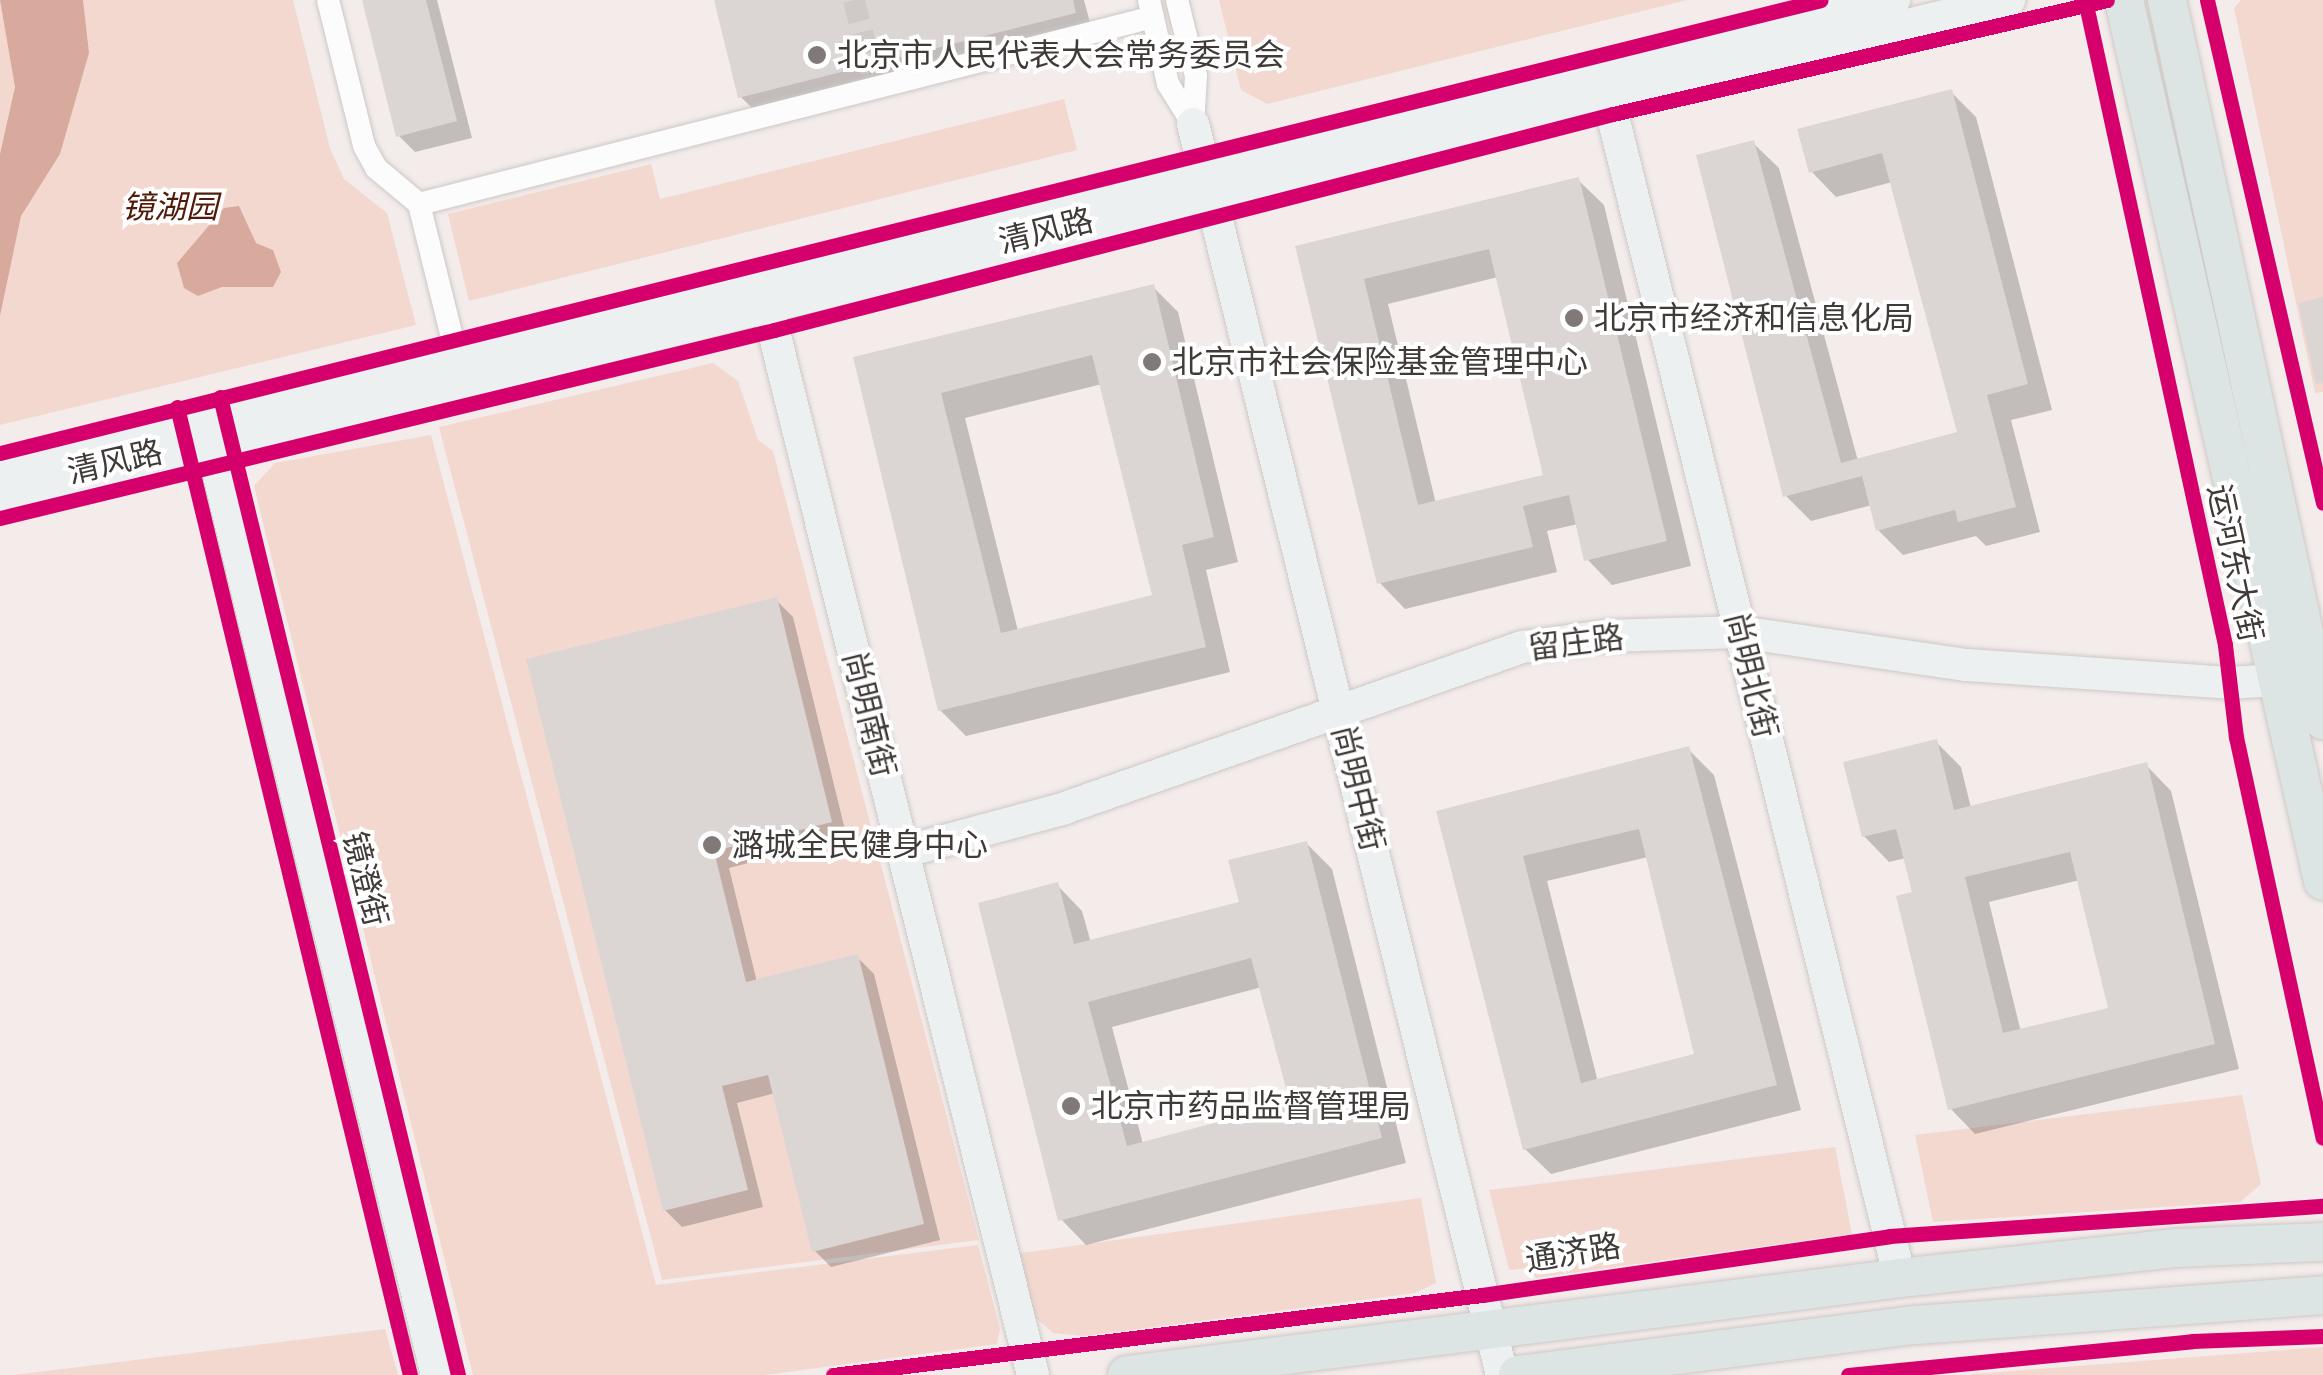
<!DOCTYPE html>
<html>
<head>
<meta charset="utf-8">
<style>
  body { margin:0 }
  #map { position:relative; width:2323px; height:1375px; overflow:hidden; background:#f3ecea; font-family:"Zilla Slab","Noto Sans SC",serif }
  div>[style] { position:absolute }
  .green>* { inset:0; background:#f3d8d0 }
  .water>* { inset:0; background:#d8aa9d }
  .shadow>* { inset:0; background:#0003 }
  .building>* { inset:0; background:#dbd5d4 }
  .street-tunnel>* { height:22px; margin-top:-11px; transform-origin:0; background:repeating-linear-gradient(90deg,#cfc9c7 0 22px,transparent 0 33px) }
  .roads { filter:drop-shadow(0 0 2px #cdc8c6) drop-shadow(0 0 2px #cdc8c6) }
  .street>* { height:22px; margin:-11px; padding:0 11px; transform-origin:11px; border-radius:11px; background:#fdfcfc }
  .secondary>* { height:32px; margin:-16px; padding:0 16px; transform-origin:16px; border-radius:16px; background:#edf0f0 }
  .primary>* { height:38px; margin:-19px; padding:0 19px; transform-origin:19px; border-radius:19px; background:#dde4e4 }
  .cycleway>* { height:15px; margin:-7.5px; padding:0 7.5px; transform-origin:7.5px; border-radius:7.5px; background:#d6006c }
  .dots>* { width:28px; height:28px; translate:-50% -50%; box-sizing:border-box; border:5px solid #fff; border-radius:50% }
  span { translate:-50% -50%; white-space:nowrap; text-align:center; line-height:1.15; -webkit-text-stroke:8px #fff; paint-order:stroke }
  .poi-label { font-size:32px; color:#403b39 }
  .left { translate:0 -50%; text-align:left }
  .park-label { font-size:32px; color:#521a09; font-style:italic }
  .street-label { font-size:32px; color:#403b39 }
</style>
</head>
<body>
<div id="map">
  <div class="green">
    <i style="clip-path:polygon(0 0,293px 0,330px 148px,344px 179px,387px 213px,416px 325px,0 425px)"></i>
    <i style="clip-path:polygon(1219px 0,1687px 0,1267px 104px,1241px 90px)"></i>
    <i style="clip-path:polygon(2241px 0,2323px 0,2323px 392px,2315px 393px,2234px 8px)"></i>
    <i style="clip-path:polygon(1064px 99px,1077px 150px,469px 301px,448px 214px,651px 164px,660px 199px)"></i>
    <i style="clip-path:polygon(713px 363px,738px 381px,758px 440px,773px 451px,979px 1240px,662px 1280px,439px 427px)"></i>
    <i style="clip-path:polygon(431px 435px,656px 1285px,978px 1245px,1000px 1329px,997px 1344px,765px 1375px,473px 1375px,254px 486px,275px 463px)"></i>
    <i style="clip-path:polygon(2242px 1095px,2261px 1184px,2240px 1202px,1933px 1222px,1915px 1135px)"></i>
    <i style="clip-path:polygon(1835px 1147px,1852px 1234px,1536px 1278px,1528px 1268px,1509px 1270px,1489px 1190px)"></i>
    <i style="clip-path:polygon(1421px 1198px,1436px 1283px,1415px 1293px,1085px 1336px,1053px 1333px,1029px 1312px,1015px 1254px)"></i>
    <i style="clip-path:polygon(385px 1329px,398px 1375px,14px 1375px)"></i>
    <i style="clip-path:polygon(2323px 1347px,2323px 1375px,1970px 1375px,1974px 1374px)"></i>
  </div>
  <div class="water">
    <i style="clip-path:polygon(0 0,83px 0,89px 53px,60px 154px,21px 216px,0 316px,0 154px,15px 87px)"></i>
    <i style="clip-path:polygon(239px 206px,256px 243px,273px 250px,281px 272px,273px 287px,222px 287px,198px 296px,184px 288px,177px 263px,224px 208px)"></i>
  </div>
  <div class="shadow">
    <i style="clip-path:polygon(364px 0,437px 0,472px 138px,415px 152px,398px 135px)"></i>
    <i style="clip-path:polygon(716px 0,1084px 0,1092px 30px,757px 113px,740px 96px)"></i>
    <i style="clip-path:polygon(1951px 92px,1976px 117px,2052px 410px,2011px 420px,2040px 532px,1986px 546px,1976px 536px,1903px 555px,1878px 530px,1872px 505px,1811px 521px,1786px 496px,1753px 143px,1779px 168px,1858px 461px,1960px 434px,1892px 182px,1836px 197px,1811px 171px)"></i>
    <i style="clip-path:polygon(evenodd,1578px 180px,1604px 205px,1691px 566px,1612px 585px,1587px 559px,1578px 524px,1547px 531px,1557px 572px,1405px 609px,1380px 583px,1298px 248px,1578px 180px,1498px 277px,1546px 477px,1436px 504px,1388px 304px,1498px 277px)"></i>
    <i style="clip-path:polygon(evenodd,1153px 287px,1178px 312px,1238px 562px,1206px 570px,1230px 672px,966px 736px,940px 710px,856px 359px,1153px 287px,1102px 384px,1155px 597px,1018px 631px,965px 418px,1102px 384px)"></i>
    <i style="clip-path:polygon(776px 600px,793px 617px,847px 838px,729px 868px,757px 982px,857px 957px,874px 974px,940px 1240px,831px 1267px,814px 1250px,775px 1093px,737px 1103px,763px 1207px,682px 1227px,665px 1210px,529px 661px)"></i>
    <i style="clip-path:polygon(evenodd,1936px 742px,1961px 767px,1971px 808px,2146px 765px,2171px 791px,2239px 1069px,1975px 1134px,1950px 1108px,1906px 858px,1889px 862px,1864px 836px,1936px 742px,2080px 880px,2111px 1010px,2021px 1032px,1989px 902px,2080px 880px)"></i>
    <i style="clip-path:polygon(evenodd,1688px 749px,1714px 775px,1801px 1110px,1551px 1174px,1525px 1149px,1439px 812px,1688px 749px,1648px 857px,1697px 1056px,1598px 1082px,1547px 881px,1648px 857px)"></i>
    <i style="clip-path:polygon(evenodd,1306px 843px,1332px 869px,1406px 1163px,1086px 1245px,1061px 1219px,1057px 885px,1082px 911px,1091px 943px,1242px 904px,1306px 843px,1262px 987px,1293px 1104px,1143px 1144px,1112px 1027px,1262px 987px)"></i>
  </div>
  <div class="building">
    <i style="clip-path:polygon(362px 0,426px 0,457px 121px,396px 137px)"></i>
    <i style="clip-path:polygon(714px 0,1073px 0,1076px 13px,738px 98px)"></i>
    <i style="clip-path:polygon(1952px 89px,2028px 384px,1987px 395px,2016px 507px,1958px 522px,1955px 510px,1876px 531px,1862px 476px,1783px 497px,1696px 155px,1754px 140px,1841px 463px,1957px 432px,1882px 153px,1809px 173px,1797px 129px)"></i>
    <i style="clip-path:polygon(evenodd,1579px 177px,1667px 541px,1584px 561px,1569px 495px,1523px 506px,1533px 547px,1377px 584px,1295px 246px,1579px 177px,1489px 249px,1543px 475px,1418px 505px,1364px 279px,1489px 249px)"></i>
    <i style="clip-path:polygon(evenodd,1154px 284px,1214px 537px,1182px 545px,1206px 647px,938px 711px,853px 357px,1154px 284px,1092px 355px,1152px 595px,1001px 633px,941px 393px,1092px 355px)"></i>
    <i style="clip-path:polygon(2323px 297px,2323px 383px,2316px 384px,2298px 303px)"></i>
    <i style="clip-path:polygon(777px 597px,832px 822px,714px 851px,746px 982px,858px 954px,924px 1224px,812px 1252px,768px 1075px,722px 1086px,748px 1190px,663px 1211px,526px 659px)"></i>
    <i style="clip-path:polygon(evenodd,1937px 739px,1954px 810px,2147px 762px,2215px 1044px,1948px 1110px,1896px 896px,1912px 892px,1896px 829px,1862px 837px,1843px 762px,1937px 739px,2070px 852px,2108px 1008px,2003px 1033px,1965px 877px,2070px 852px)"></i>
    <i style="clip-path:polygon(evenodd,1689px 746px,1777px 1085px,1523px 1150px,1436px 811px,1689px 746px,1639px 829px,1694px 1054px,1581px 1083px,1523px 856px,1639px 829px)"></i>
    <i style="clip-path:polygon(evenodd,1307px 841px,1382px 1138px,1058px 1221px,978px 903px,1058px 882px,1074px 944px,1239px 902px,1228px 860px,1307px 841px,1251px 958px,1290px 1103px,1127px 1146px,1088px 1002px,1251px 958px)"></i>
  </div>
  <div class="street-tunnel">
    <i style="left:854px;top:0;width:74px;rotate:76deg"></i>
  </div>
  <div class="roads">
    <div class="street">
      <i style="left:328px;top:0;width:150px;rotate:76.1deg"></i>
      <i style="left:364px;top:146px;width:25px;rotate:61deg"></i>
      <i style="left:376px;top:168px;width:56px;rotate:39.9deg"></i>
      <i style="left:419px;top:204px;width:757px;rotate:-14.29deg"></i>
      <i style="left:1149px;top:0;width:86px;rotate:77.3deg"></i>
      <i style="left:1168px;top:84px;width:47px;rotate:58deg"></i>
      <i style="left:1177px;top:0;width:78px;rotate:76deg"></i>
      <i style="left:1196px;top:76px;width:48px;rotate:93.6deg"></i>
      <i style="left:419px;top:204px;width:171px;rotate:76.1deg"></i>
    </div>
    <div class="secondary">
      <i style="left:1603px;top:76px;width:1238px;rotate:76.12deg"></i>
      <i style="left:1193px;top:124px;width:1289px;rotate:76.13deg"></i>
      <i style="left:764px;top:292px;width:1116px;rotate:76.05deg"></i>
      <i style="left:207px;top:425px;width:977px;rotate:76.39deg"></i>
      <i style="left:0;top:472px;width:1952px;rotate:-13.99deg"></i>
      <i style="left:0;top:497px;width:2070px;rotate:-13.9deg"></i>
      <i style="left:903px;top:852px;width:165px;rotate:-15.1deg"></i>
      <i style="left:1062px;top:809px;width:489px;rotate:-19.4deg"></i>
      <i style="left:1523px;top:647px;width:83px;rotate:-7.6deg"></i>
      <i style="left:1605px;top:636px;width:135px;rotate:-1.7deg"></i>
      <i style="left:1740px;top:632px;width:229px;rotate:8.3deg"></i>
      <i style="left:1967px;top:665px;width:263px;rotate:3.9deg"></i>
      <i style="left:2229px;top:683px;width:48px;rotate:-3.6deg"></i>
    </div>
    <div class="primary">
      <i style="left:2124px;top:0;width:903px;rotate:77.27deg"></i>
      <i style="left:2167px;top:0;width:737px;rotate:77.77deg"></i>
      <i style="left:1127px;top:1375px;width:779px;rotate:-7.15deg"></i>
      <i style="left:1900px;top:1278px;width:279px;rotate:-6.2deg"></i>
      <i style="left:2177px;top:1248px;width:146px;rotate:-2.4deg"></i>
      <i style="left:1518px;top:1375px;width:401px;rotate:-7.2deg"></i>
      <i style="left:1916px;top:1325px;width:408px;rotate:-4.2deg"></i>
    </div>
  </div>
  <div class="cycleway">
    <i style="left:2085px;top:0;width:660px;rotate:77.75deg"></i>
    <i style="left:2225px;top:645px;width:93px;rotate:83.2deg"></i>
    <i style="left:2236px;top:737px;width:410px;rotate:77.8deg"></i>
    <i style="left:2207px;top:0;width:516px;rotate:77.01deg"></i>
    <i style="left:220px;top:397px;width:1007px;rotate:76.32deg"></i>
    <i style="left:177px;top:407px;width:996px;rotate:76.47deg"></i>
    <i style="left:0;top:453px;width:1876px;rotate:-13.97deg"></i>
    <i style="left:0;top:518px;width:797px;rotate:-13.65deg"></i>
    <i style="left:774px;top:330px;width:866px;rotate:-14.44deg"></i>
    <i style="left:1613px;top:114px;width:507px;rotate:-12.99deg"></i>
    <i style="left:833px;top:1375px;width:654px;rotate:-7.03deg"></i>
    <i style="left:1482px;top:1295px;width:412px;rotate:-8.2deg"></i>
    <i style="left:1890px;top:1236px;width:434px;rotate:-4deg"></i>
    <i style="left:1848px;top:1375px;width:346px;rotate:-5.6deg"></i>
    <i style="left:2192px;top:1341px;width:131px;rotate:-2.2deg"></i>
  </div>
  <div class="dots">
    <i style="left:817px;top:55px;background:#7f7977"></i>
    <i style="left:1574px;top:318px;background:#7f7977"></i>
    <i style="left:1152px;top:362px;background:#7f7977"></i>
    <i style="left:712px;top:845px;background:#7f7977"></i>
    <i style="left:1071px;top:1106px;background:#7f7977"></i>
  </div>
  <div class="poi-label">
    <span class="left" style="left:837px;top:55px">北京市人民代表大会常务委员会</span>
    <span class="left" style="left:1594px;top:318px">北京市经济和信息化局</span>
    <span class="left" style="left:1172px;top:362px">北京市社会保险基金管理中心</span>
    <span class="left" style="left:732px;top:845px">潞城全民健身中心</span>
    <span class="left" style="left:1091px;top:1106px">北京市药品监督管理局</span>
  </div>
  <div class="park-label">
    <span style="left:170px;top:207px">镜湖园</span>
  </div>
  <div class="street-label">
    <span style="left:1046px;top:231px;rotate:-14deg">清风路</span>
    <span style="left:115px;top:462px;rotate:-13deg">清风路</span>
    <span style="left:2235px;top:563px;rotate:78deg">运河东大街</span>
    <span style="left:1576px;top:643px;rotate:-7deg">留庄路</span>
    <span style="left:1751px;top:675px;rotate:76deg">尚明北街</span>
    <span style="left:869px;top:714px;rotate:76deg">尚明南街</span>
    <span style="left:1358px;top:788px;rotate:76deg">尚明中街</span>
    <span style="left:365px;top:879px;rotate:76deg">镜澄街</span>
    <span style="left:1573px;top:1253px;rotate:-9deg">通济路</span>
  </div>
</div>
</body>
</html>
